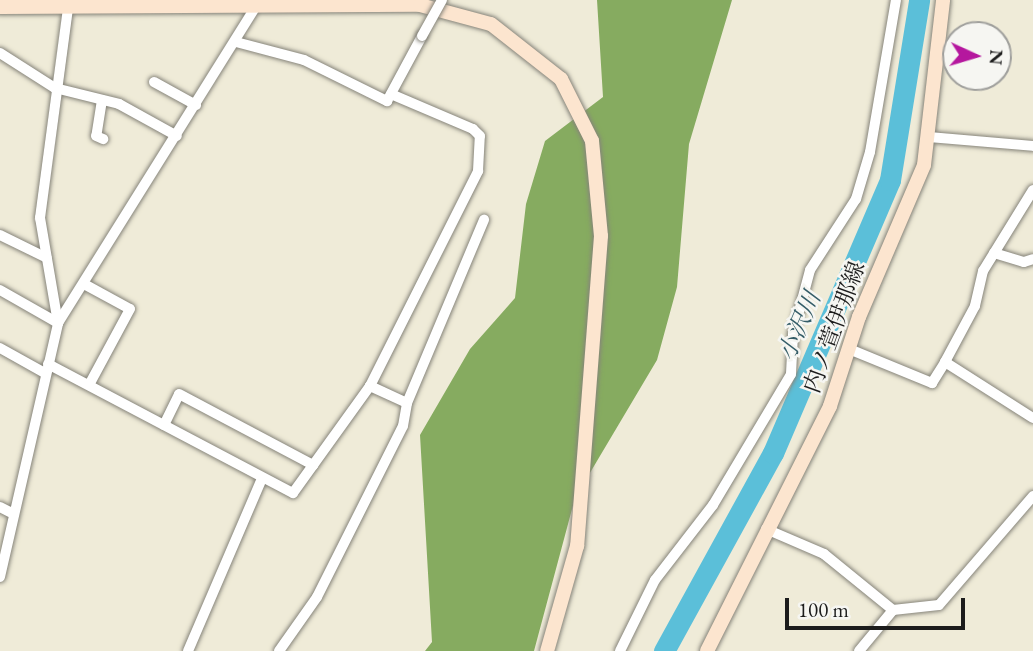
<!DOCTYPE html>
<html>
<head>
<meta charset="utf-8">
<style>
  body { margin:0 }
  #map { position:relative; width:1033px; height:651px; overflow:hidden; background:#efebd8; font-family:"EB Garamond","Noto Serif JP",serif }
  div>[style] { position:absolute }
  .forest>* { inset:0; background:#86ab60 }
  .river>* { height:21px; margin:-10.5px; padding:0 10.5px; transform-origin:10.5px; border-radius:10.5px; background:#5bbfd9 }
  .roads { filter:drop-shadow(0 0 2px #86847a) drop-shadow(0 0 2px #86847a) }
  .street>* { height:10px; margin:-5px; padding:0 5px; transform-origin:5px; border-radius:5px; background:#fff }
  .secondary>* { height:14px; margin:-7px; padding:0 7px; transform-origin:7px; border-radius:7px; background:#fce5cf }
  .bridges { filter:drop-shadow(0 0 2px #86847a) drop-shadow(0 0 2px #86847a) }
  .street-bridge>* { height:10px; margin:-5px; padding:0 5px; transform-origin:5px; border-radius:5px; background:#fff }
  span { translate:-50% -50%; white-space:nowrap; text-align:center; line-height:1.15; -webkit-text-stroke:5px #f6f6f2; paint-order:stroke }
  .street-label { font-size:23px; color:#1c1c1c }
  .water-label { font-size:24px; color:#355d68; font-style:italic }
  .north { position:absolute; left:942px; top:21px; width:70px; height:70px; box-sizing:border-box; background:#f6f6f2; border:2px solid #9f9f9c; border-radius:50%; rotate:94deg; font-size:19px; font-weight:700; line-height:28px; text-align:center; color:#1c1c1c }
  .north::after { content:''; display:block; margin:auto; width:24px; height:32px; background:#b5179e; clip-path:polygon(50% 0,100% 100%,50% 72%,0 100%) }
  .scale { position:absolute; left:785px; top:598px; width:180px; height:32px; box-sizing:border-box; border:4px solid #1c1c1c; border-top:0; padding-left:9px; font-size:21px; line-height:24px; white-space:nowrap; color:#1c1c1c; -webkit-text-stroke:5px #f6f6f2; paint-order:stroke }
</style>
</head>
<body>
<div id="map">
  <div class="forest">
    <i style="clip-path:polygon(597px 0,732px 0,689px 144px,677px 287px,657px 360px,575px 498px,534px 651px,425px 651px,432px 642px,420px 435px,470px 349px,515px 298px,526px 204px,545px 141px,603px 97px)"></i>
  </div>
  <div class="river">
    <i style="left:664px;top:651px;width:226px;rotate:-61.2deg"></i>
    <i style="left:773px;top:453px;width:297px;rotate:-66.8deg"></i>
    <i style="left:890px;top:180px;width:182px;rotate:-80.8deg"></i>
  </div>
  <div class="roads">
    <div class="street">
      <i style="left:236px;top:42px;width:70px;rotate:14.8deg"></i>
      <i style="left:304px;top:60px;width:93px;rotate:26.3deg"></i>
      <i style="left:387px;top:101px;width:74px;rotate:-61.7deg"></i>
      <i style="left:0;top:53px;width:65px;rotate:32.5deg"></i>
      <i style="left:55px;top:88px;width:66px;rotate:14deg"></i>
      <i style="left:119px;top:104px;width:66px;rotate:28.9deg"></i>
      <i style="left:154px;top:82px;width:48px;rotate:28.7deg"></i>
      <i style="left:102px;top:100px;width:36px;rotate:99deg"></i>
      <i style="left:96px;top:136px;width:8px;rotate:23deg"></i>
      <i style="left:929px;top:137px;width:104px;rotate:4.9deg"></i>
      <i style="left:1033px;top:190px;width:95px;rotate:121.7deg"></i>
      <i style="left:983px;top:271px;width:36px;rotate:103deg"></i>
      <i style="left:975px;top:306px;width:64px;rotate:118.2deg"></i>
      <i style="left:945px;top:362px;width:104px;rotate:32.5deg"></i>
      <i style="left:0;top:235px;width:52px;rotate:26.1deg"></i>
      <i style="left:994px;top:253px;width:31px;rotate:17deg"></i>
      <i style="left:1024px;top:262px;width:9px;rotate:-18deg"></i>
      <i style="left:84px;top:284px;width:52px;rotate:28.5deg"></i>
      <i style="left:130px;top:309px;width:86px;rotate:118.3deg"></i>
      <i style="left:0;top:290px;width:67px;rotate:29.6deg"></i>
      <i style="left:58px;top:323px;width:377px;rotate:-58deg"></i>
      <i style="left:0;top:348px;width:51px;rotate:29.1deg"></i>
      <i style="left:849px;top:349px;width:90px;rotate:22.3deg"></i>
      <i style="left:932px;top:383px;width:25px;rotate:-58deg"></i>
      <i style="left:48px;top:364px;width:277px;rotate:27.8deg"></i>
      <i style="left:293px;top:493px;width:132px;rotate:-54.3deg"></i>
      <i style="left:370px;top:386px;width:241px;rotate:-63.3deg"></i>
      <i style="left:478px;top:171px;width:35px;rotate:-87deg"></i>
      <i style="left:480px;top:136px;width:10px;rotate:-135deg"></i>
      <i style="left:473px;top:129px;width:89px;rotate:-156.9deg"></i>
      <i style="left:407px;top:403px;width:199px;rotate:-67.2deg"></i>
      <i style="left:164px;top:425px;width:34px;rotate:-64deg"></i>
      <i style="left:179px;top:394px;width:152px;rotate:27.9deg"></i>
      <i style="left:0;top:507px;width:11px;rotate:27deg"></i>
      <i style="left:766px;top:529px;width:63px;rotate:23.3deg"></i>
      <i style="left:824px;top:554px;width:89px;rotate:39.1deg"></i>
      <i style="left:893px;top:610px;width:46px;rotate:-6.2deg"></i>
      <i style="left:939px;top:605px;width:144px;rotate:-49.2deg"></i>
      <i style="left:0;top:577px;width:261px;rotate:-77.1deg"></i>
      <i style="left:58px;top:323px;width:107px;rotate:-99.7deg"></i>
      <i style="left:40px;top:218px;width:219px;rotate:-82.4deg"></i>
      <i style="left:188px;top:651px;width:188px;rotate:-66.8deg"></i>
      <i style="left:279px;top:651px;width:66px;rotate:-54.9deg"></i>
      <i style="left:317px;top:597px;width:191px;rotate:-63.3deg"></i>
      <i style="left:403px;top:426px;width:23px;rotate:-80deg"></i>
      <i style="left:407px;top:403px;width:41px;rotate:-155.3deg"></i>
      <i style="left:620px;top:651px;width:79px;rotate:-63.8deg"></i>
      <i style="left:655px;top:580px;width:95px;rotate:-52.3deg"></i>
      <i style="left:713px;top:505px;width:152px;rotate:-59.2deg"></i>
      <i style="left:791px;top:374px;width:40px;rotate:-87.1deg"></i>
      <i style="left:793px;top:334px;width:66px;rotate:-75.1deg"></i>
      <i style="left:810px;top:270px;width:85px;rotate:-57.1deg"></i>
      <i style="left:856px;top:199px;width:49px;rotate:-73.4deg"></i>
      <i style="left:870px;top:152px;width:154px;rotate:-80.3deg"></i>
      <i style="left:859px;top:651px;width:53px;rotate:-50.3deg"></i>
    </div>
    <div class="secondary">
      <i style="left:0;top:7px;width:420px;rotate:-0.3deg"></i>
      <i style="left:420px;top:5px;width:73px;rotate:15deg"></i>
      <i style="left:491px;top:24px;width:89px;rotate:38.2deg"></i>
      <i style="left:561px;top:79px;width:69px;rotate:63.4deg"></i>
      <i style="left:592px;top:141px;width:95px;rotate:84.6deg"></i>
      <i style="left:601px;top:236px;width:311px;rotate:94.4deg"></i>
      <i style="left:577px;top:546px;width:109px;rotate:105.9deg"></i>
      <i style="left:707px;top:651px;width:274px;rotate:-63.3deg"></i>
      <i style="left:830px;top:406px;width:94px;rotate:-72deg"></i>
      <i style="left:859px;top:317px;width:165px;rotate:-66.8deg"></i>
      <i style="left:924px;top:165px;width:166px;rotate:-83.4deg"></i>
    </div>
  </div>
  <div class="bridges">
    <div class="street-bridge">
      <i style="left:422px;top:36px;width:41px;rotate:-60.9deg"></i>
    </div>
  </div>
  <div class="street-label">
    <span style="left:834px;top:327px;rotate:-70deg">内ノ萱伊那線</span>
  </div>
  <div class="water-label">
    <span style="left:799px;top:326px;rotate:-67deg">小沢川</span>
  </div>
  <div class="north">N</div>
  <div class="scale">100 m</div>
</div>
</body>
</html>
